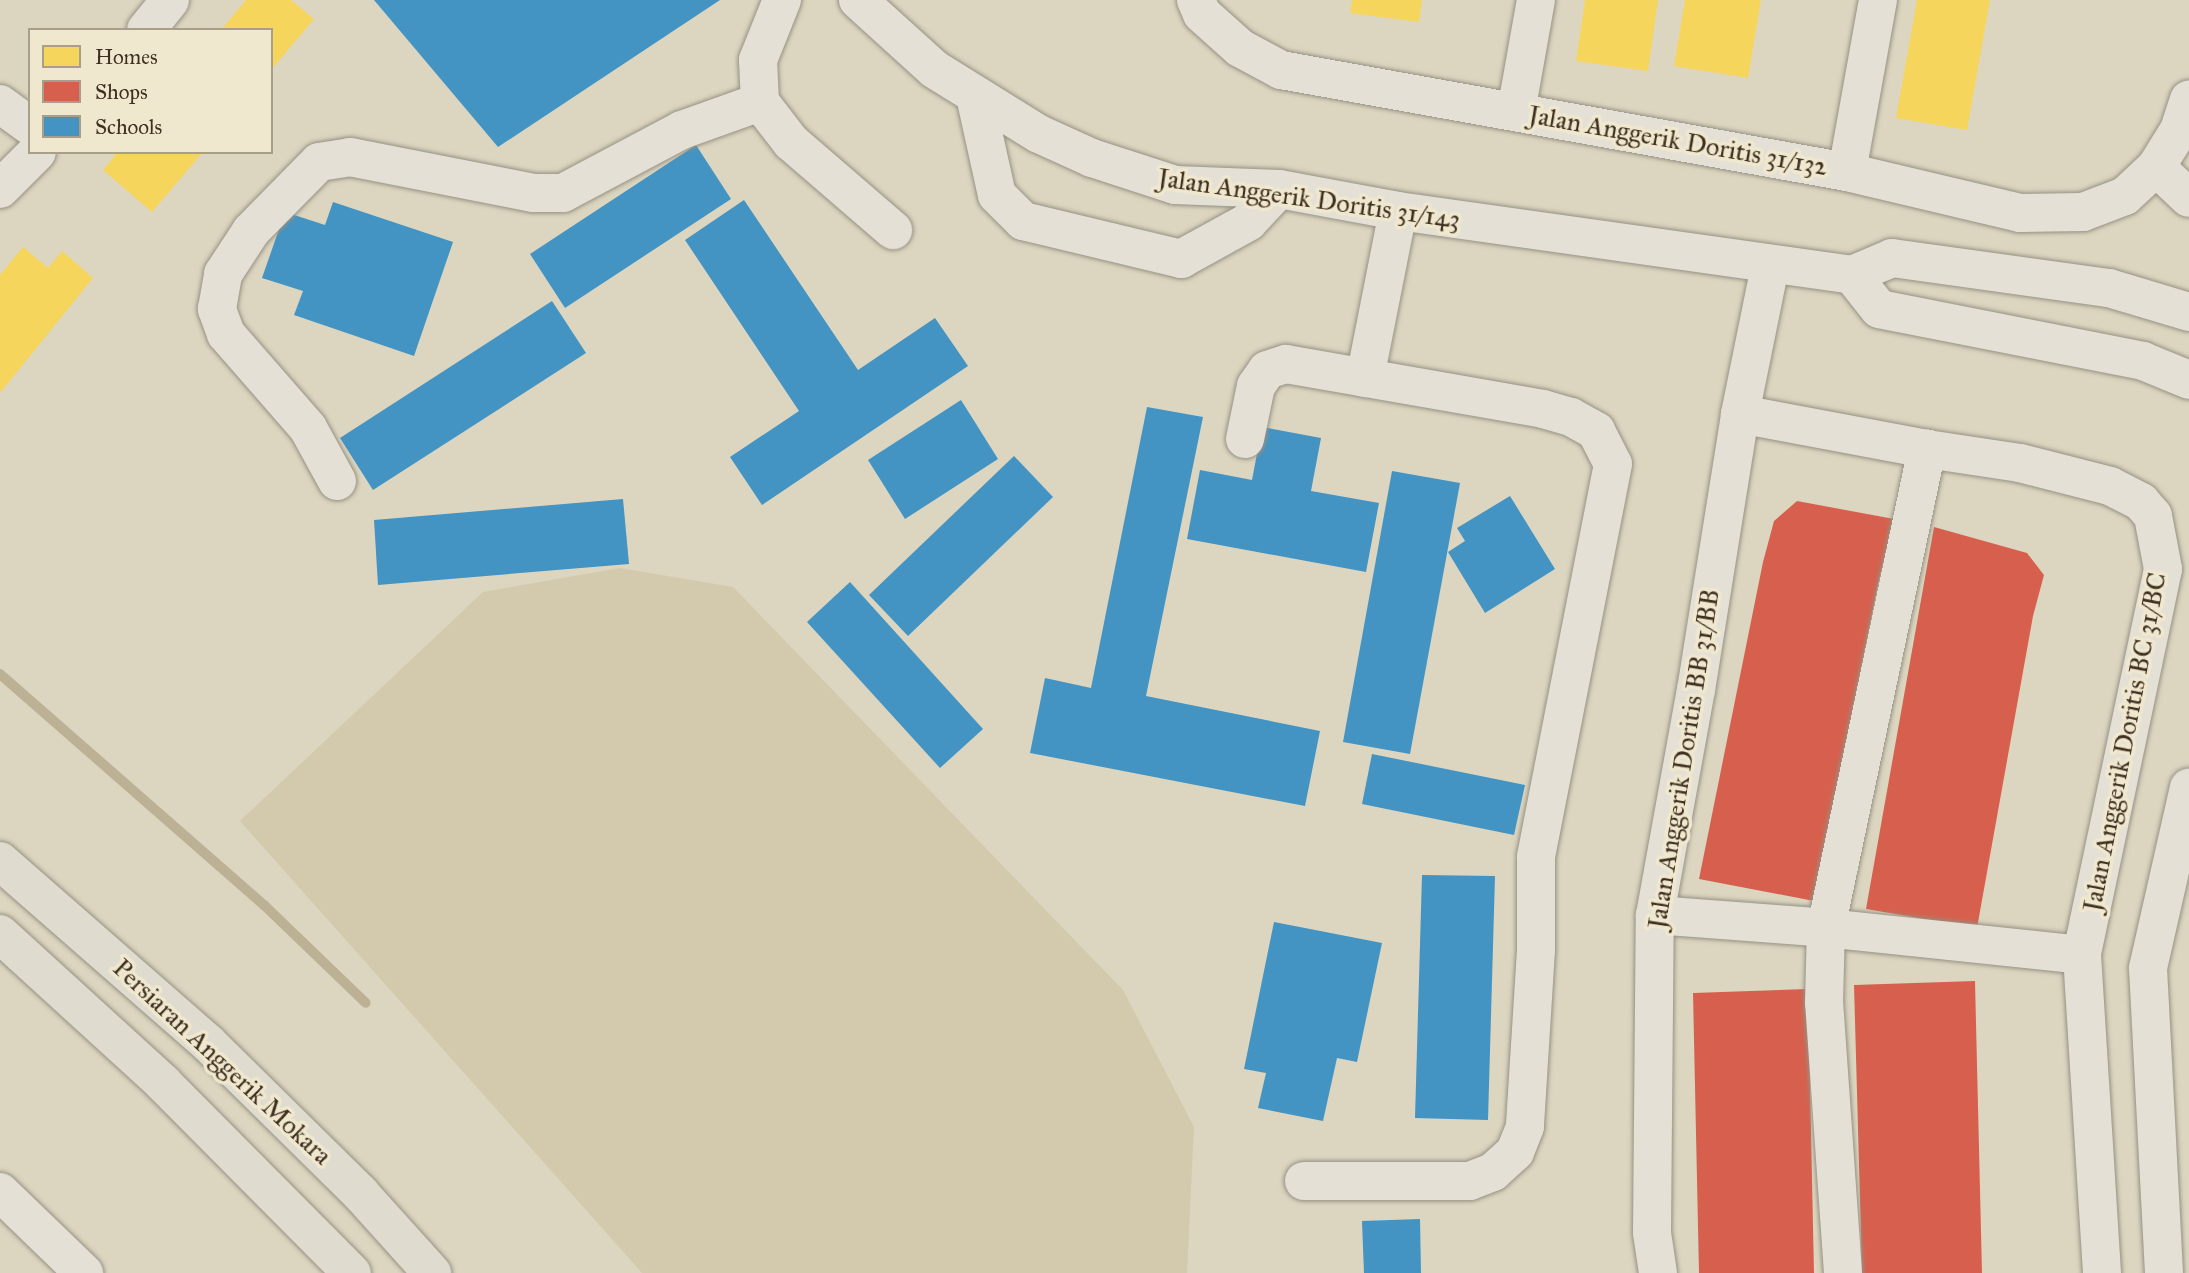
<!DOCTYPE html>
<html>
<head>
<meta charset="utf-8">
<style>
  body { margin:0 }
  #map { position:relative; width:2189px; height:1273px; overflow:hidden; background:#dcd6c0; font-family:"IM FELL Great Primer",serif }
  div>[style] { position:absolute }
  .green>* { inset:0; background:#d3c9ac }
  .homes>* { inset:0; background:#f6d55c }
  .shops>* { inset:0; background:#d6604d }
  .schools>* { inset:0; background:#4393c3 }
  .stream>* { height:10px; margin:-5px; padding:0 5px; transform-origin:5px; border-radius:5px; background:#bcb195 }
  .roads { filter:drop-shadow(0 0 2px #969183) drop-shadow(0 0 2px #969183) }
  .minor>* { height:38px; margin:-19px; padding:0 19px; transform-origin:19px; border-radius:19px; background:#e4e0d5 }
  .major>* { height:38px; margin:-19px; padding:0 19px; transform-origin:19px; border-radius:19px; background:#dfdbce }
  span { translate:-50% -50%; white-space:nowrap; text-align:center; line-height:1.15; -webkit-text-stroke:7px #f0e8ce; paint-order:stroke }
  .street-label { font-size:26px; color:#3e2f21 }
  .legend { position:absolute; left:28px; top:28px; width:245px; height:126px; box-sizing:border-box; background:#f0e8ce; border:2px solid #a99e89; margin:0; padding:9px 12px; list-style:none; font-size:21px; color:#3e2f21 }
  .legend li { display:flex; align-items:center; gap:14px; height:35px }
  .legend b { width:35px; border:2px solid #a99e89 }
</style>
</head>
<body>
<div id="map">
  <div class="green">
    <i style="clip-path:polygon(620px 568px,733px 587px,1123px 990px,1194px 1127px,1187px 1273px,642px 1273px,240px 821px,483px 592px)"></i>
  </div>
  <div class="homes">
    <i style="clip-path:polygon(246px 0,291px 0,314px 19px,271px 70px,271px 30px,221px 30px)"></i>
    <i style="clip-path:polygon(1352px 0,1422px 0,1419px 22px,1350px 13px)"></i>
    <i style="clip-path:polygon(1585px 0,1658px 0,1648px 71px,1576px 61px)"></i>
    <i style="clip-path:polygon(1685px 0,1761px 0,1748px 78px,1674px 66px)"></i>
    <i style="clip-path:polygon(1917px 0,1990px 0,1967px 130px,1896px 118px)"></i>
    <i style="clip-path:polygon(118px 152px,203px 152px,152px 212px,103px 170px)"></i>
    <i style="clip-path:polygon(23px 247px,48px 268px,62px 251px,93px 278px,0 393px,0 275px)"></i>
  </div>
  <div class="shops">
    <i style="clip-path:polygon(1797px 501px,1894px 519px,1878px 584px,1814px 901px,1699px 879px,1763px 562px,1774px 521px)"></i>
    <i style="clip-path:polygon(1934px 527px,2027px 553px,2044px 575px,2033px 616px,1977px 928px,1866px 909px)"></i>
    <i style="clip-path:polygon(1975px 981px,1982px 1273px,1862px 1273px,1854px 985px)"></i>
    <i style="clip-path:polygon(1808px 989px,1814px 1273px,1699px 1273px,1693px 993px)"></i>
  </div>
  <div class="schools">
    <i style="clip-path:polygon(374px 0,720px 0,498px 147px)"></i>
    <i style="clip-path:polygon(696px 145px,731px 199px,565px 308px,530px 254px)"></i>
    <i style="clip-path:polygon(744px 200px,858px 370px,935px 318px,968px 366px,762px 505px,730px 457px,799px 411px,685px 240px)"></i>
    <i style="clip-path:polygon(333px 202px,453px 242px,414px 356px,294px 315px,303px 291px,262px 278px,285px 212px,325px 225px)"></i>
    <i style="clip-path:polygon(552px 301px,586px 353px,373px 490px,340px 438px)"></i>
    <i style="clip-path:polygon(961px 400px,998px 459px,905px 519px,868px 460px)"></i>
    <i style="clip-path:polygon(1147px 407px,1203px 417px,1146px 696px,1320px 731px,1305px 806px,1030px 753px,1045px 678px,1091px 688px)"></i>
    <i style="clip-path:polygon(1262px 427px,1321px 438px,1311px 491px,1379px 503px,1366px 572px,1187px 539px,1200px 470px,1252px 480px)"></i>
    <i style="clip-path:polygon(1014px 456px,1053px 497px,908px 636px,869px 595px)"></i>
    <i style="clip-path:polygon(1392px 471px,1460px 483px,1410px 754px,1343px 742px)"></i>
    <i style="clip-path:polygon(1510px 496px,1555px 569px,1485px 613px,1448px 552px,1465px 541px,1457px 528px)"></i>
    <i style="clip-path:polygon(623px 499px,629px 564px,378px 585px,374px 520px)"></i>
    <i style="clip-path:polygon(850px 582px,983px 729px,940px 768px,807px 622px)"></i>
    <i style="clip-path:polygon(1372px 754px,1525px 785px,1514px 835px,1362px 804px)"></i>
    <i style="clip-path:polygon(1422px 875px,1495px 876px,1488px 1120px,1415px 1118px)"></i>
    <i style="clip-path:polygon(1274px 922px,1382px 943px,1357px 1062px,1337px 1058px,1323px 1121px,1258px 1108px,1266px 1073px,1244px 1069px)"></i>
    <i style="clip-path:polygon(1420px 1219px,1421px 1273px,1364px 1273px,1362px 1221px)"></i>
  </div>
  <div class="stream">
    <i style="left:0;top:674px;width:351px;rotate:41.2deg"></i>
    <i style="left:264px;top:905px;width:141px;rotate:43.9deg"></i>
  </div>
  <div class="roads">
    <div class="minor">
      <i style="left:782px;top:0;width:65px;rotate:111.8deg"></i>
      <i style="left:758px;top:60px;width:42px;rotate:87.3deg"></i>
      <i style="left:760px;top:102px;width:51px;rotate:52.2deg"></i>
      <i style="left:791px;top:142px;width:135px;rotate:40.8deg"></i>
      <i style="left:858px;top:0;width:103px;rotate:42.2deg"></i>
      <i style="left:934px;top:69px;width:123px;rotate:31.8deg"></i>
      <i style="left:1039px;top:134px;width:58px;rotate:24.4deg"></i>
      <i style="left:1092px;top:158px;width:87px;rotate:18deg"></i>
      <i style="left:1175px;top:185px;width:104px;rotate:2.2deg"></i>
      <i style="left:1279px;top:189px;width:121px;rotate:10.5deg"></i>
      <i style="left:1398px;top:211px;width:458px;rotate:8deg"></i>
      <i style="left:1852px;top:275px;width:43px;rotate:-23deg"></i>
      <i style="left:1892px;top:258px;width:219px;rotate:7.9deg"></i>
      <i style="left:2109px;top:288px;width:84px;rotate:16.7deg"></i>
      <i style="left:1196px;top:0;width:15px;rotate:67deg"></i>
      <i style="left:1202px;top:14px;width:51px;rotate:41.8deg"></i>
      <i style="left:1240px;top:48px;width:47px;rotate:28.2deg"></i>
      <i style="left:1281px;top:70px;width:575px;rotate:10.22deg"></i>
      <i style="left:1847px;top:172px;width:178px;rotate:13.3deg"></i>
      <i style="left:2020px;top:213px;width:63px;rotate:-0.9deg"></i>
      <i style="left:2083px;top:212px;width:45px;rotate:-20.9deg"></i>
      <i style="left:2125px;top:196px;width:42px;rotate:-43.1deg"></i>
      <i style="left:2156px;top:167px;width:44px;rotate:-58.1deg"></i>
      <i style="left:2179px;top:130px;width:32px;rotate:-72deg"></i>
      <i style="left:146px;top:30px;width:38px;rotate:-51deg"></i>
      <i style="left:975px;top:96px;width:101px;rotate:77.5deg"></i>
      <i style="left:997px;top:195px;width:37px;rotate:45deg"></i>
      <i style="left:1023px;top:221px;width:163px;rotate:13.5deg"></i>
      <i style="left:1181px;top:259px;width:77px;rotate:-28.9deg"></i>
      <i style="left:1248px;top:222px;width:45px;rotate:-46.8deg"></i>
      <i style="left:0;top:104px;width:37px;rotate:36deg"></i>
      <i style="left:1516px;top:112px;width:114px;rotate:-79.9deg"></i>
      <i style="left:2156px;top:167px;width:45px;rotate:43.2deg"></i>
      <i style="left:1847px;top:172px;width:175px;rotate:-79.8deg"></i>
      <i style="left:0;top:189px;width:52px;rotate:-45deg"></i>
      <i style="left:1852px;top:275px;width:43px;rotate:51.5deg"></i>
      <i style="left:1879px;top:309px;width:269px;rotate:11.1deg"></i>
      <i style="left:2143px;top:361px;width:50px;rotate:22.4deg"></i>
      <i style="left:1365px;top:378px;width:170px;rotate:-78.8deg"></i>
      <i style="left:1740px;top:414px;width:190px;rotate:10.6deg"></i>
      <i style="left:1927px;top:449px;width:94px;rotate:8.6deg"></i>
      <i style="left:2020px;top:463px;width:93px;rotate:14.3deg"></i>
      <i style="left:2110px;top:486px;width:35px;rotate:27deg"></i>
      <i style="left:2141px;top:502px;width:18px;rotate:49deg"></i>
      <i style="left:2153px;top:516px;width:54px;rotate:79.3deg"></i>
      <i style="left:2163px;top:569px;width:394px;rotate:101.9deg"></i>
      <i style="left:2082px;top:955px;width:319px;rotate:86.4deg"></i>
      <i style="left:1245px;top:439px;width:54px;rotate:-78.3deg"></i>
      <i style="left:1256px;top:386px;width:19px;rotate:-55deg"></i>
      <i style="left:1267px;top:370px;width:20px;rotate:-18deg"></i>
      <i style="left:1286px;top:364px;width:261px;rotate:9.9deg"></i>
      <i style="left:1543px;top:409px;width:29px;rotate:16deg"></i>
      <i style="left:1571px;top:417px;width:29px;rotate:29deg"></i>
      <i style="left:1596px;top:431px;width:37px;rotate:63deg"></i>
      <i style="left:1613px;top:464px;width:401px;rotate:101.1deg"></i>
      <i style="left:1536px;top:858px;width:92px;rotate:90deg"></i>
      <i style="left:1536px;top:950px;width:177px;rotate:93.6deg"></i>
      <i style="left:1525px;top:1127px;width:27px;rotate:112deg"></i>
      <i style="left:1515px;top:1152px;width:30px;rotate:138deg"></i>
      <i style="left:1493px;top:1172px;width:25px;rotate:159deg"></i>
      <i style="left:1470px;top:1181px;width:166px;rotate:180deg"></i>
      <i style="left:337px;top:481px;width:60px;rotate:-118.7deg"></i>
      <i style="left:308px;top:428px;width:125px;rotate:-131.1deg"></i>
      <i style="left:226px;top:334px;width:27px;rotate:-110deg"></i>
      <i style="left:217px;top:309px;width:36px;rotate:-80deg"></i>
      <i style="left:223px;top:274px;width:51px;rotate:-56.9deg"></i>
      <i style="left:251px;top:231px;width:97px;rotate:-45.4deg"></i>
      <i style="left:319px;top:162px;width:31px;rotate:-9deg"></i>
      <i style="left:350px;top:157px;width:187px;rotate:11.1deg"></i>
      <i style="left:533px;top:193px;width:30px"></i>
      <i style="left:563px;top:193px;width:135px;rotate:-27.9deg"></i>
      <i style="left:682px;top:130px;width:83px;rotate:-19.7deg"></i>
      <i style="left:1655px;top:915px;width:171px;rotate:4.3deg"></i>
      <i style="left:1826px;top:928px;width:257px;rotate:6deg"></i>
      <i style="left:0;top:1192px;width:117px;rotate:44deg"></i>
      <i style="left:1658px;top:1273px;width:40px;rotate:-98.5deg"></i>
      <i style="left:1652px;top:1233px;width:318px;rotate:-89.5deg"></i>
      <i style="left:1655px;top:915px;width:229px;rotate:-79.7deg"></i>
      <i style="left:1696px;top:690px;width:279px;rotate:-80.9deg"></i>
      <i style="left:1740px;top:414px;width:151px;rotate:-78.5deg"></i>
      <i style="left:1843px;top:1273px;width:271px;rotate:-94deg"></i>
      <i style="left:1824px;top:1003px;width:75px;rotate:-88.5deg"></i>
      <i style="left:1826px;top:928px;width:490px;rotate:-78.1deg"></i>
      <i style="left:2164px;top:1273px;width:305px;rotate:-93deg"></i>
      <i style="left:2148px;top:968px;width:185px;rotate:-77.2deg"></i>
    </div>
    <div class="major">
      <i style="left:0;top:861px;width:276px;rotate:41.2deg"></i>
      <i style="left:208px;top:1043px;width:214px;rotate:44.6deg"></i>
      <i style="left:360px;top:1193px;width:108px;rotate:48deg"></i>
      <i style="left:0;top:934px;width:221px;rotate:42.4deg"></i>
      <i style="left:163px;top:1083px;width:268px;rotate:45.2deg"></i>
    </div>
  </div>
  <div class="street-label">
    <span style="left:1678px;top:141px;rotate:10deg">Jalan Anggerik Doritis 31/132</span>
    <span style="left:1309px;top:199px;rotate:8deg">Jalan Anggerik Doritis 31/143</span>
    <span style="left:2125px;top:742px;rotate:-79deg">Jalan Anggerik Doritis BC 31/BC</span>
    <span style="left:1684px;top:759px;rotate:-81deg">Jalan Anggerik Doritis BB 31/BB</span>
    <span style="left:222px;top:1062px;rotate:43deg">Persiaran Anggerik Mokara</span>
  </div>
  <ul class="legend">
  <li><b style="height:19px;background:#f6d55c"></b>Homes</li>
  <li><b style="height:19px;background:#d6604d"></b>Shops</li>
  <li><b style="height:19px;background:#4393c3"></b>Schools</li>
  </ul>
</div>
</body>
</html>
